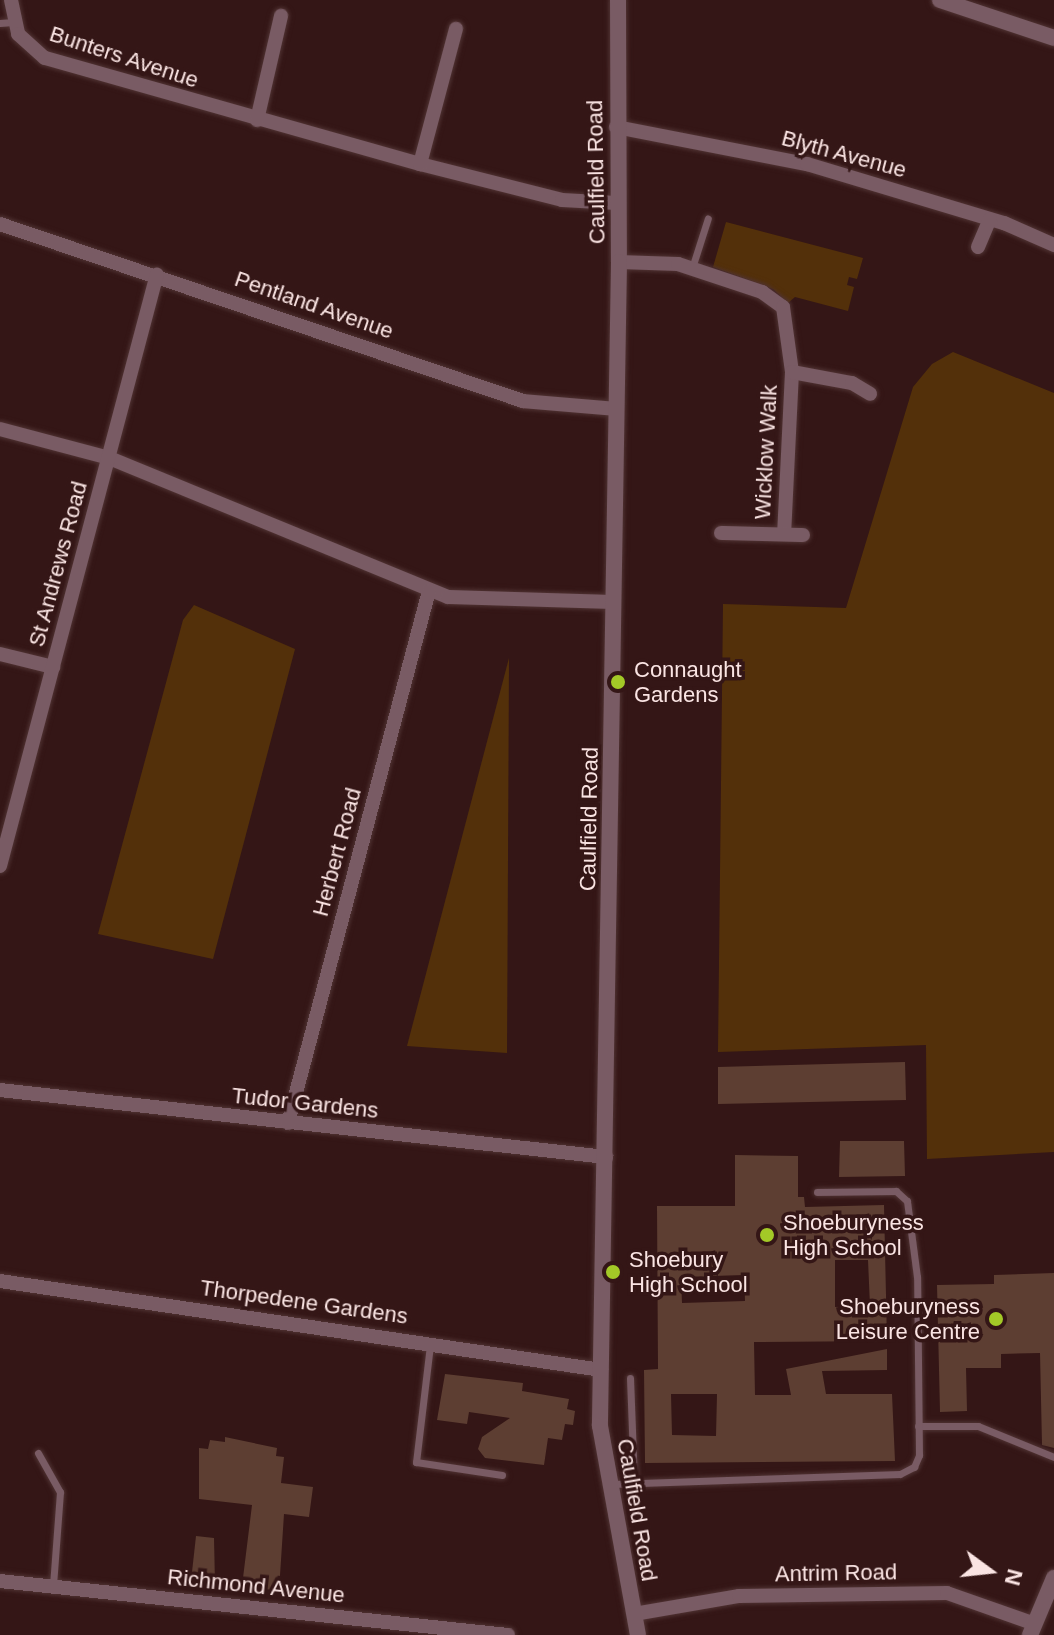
<!DOCTYPE html>
<html>
<head>
<meta charset="utf-8">
<style>
  body { margin:0 }
  #map { position:relative; width:1054px; height:1635px; overflow:hidden; background:#341616; font-family:Arial,sans-serif }
  div>[style] { position:absolute }
  .green>* { inset:0; background:#53300a }
  .building>* { inset:0; background:#5d3e32 }
  .roads { filter:drop-shadow(0 0 2px #503333) drop-shadow(0 0 2px #503333) }
  .service>* { height:7px; margin:-3.5px; padding:0 3.5px; transform-origin:3.5px; border-radius:3.5px; background:#795b64 }
  .minor>* { height:14px; margin:-7px; padding:0 7px; transform-origin:7px; border-radius:7px; background:#795b64 }
  .tertiary>* { height:16px; margin:-8px; padding:0 8px; transform-origin:8px; border-radius:8px; background:#795b64 }
  .dots>* { width:22px; height:22px; translate:-50% -50%; box-sizing:border-box; border:4px solid #341616; border-radius:50% }
  span { translate:-50% -50%; white-space:nowrap; text-align:center; line-height:1.15; -webkit-text-stroke:7px #341616; paint-order:stroke }
  .street-label { font-size:22px; color:#fae4e3 }
  .poi-label { font-size:22px; color:#fae4e3 }
  .left { translate:0 -50%; text-align:left }
  .right { translate:-100% -50%; text-align:right }
  .north { position:absolute; left:950px; top:1531px; width:80px; height:80px; -webkit-text-stroke:6px #341616; paint-order:stroke; rotate:105deg; font-size:22px; font-weight:700; line-height:32px; text-align:center; color:#fae4e3 }
  .north::after { content:''; display:block; margin:auto; width:28px; height:36px; background:#fae4e3; clip-path:polygon(50% 0,100% 100%,50% 72%,0 100%) }
</style>
</head>
<body>
<div id="map">
  <div class="green">
    <i style="clip-path:polygon(726px 222px,863px 258px,857px 279px,849px 277px,847px 285px,854px 287px,848px 311px,795px 297px,788px 303px,773px 289px,713px 267px)"></i>
    <i style="clip-path:polygon(953px 352px,1054px 393px,1054px 1152px,927px 1159px,926px 1045px,718px 1052px,723px 604px,846px 608px,913px 387px,932px 364px)"></i>
    <i style="clip-path:polygon(194px 605px,295px 649px,213px 959px,98px 934px,183px 620px)"></i>
    <i style="clip-path:polygon(509px 658px,507px 1053px,407px 1046px)"></i>
  </div>
  <div class="building">
    <i style="clip-path:polygon(905px 1062px,906px 1100px,718px 1104px,718px 1067px)"></i>
    <i style="clip-path:polygon(840px 1141px,904px 1141px,905px 1176px,839px 1177px)"></i>
    <i style="clip-path:polygon(evenodd,735px 1155px,798px 1156px,798px 1197px,804px 1197px,805px 1207px,884px 1205px,887px 1341px,754px 1342px,755px 1395px,791px 1395px,786px 1369px,887px 1349px,887px 1370px,822px 1371px,826px 1394px,892px 1394px,895px 1461px,645px 1463px,644px 1370px,658px 1369px,657px 1206px,735px 1206px,735px 1155px,835px 1260px,868px 1260px,870px 1306px,835px 1307px,835px 1260px,735px 1155px,744px 1275px,745px 1301px,682px 1303px,681px 1277px,744px 1275px,735px 1155px,671px 1394px,717px 1394px,716px 1436px,672px 1435px,671px 1394px)"></i>
    <i style="clip-path:polygon(1054px 1273px,1054px 1448px,1042px 1445px,1040px 1353px,1001px 1354px,1001px 1368px,966px 1368px,967px 1411px,940px 1412px,937px 1285px,994px 1284px,994px 1275px)"></i>
    <i style="clip-path:polygon(445px 1374px,523px 1383px,522px 1391px,569px 1399px,567px 1409px,575px 1411px,573px 1425px,565px 1424px,562px 1440px,548px 1438px,544px 1465px,485px 1458px,478px 1449px,482px 1437px,510px 1418px,469px 1412px,467px 1424px,437px 1420px)"></i>
    <i style="clip-path:polygon(225px 1437px,277px 1448px,276px 1456px,284px 1457px,281px 1483px,313px 1487px,309px 1517px,284px 1514px,279px 1591px,242px 1586px,252px 1505px,199px 1499px,199px 1448px,208px 1449px,210px 1440px,225px 1442px)"></i>
    <i style="clip-path:polygon(196px 1536px,214px 1538px,215px 1584px,191px 1581px)"></i>
  </div>
  <div class="roads">
    <div class="service">
      <i style="left:0;top:23px;width:13px;rotate:-4deg"></i>
      <i style="left:692px;top:268px;width:52px;rotate:-72.3deg"></i>
      <i style="left:430px;top:1345px;width:118px;rotate:96.8deg"></i>
      <i style="left:416px;top:1462px;width:87px;rotate:8.6deg"></i>
      <i style="left:630px;top:1378px;width:104px;rotate:87.8deg"></i>
      <i style="left:918px;top:1426px;width:60px"></i>
      <i style="left:978px;top:1426px;width:82px;rotate:22.2deg"></i>
      <i style="left:38px;top:1453px;width:45px;rotate:60.6deg"></i>
      <i style="left:60px;top:1492px;width:94px;rotate:94.3deg"></i>
      <i style="left:612px;top:1484px;width:288px;rotate:-2deg"></i>
      <i style="left:900px;top:1474px;width:16px;rotate:-27deg"></i>
      <i style="left:914px;top:1467px;width:13px;rotate:-67deg"></i>
      <i style="left:919px;top:1455px;width:178px;rotate:-90.6deg"></i>
      <i style="left:917px;top:1277px;width:77px;rotate:-97.5deg"></i>
      <i style="left:907px;top:1201px;width:15px;rotate:-138deg"></i>
      <i style="left:896px;top:1191px;width:79px;rotate:179.3deg"></i>
    </div>
    <div class="minor">
      <i style="left:11px;top:0;width:35px;rotate:78deg"></i>
      <i style="left:18px;top:34px;width:36px;rotate:42deg"></i>
      <i style="left:45px;top:58px;width:390px;rotate:15.8deg"></i>
      <i style="left:420px;top:164px;width:146px;rotate:14.2deg"></i>
      <i style="left:562px;top:200px;width:55px;rotate:3.1deg"></i>
      <i style="left:257px;top:120px;width:107px;rotate:-77deg"></i>
      <i style="left:616px;top:127px;width:195px;rotate:11deg"></i>
      <i style="left:807px;top:164px;width:206px;rotate:16.7deg"></i>
      <i style="left:1004px;top:223px;width:55px;rotate:23.7deg"></i>
      <i style="left:420px;top:164px;width:140px;rotate:-75.1deg"></i>
      <i style="left:0;top:224px;width:552px;rotate:18.7deg"></i>
      <i style="left:523px;top:401px;width:93px;rotate:4.9deg"></i>
      <i style="left:978px;top:247px;width:30px;rotate:-67deg"></i>
      <i style="left:619px;top:262px;width:59px;rotate:1.9deg"></i>
      <i style="left:678px;top:264px;width:89px;rotate:18.4deg"></i>
      <i style="left:762px;top:292px;width:26px;rotate:36deg"></i>
      <i style="left:783px;top:307px;width:66px;rotate:82.1deg"></i>
      <i style="left:792px;top:372px;width:162px;rotate:92.8deg"></i>
      <i style="left:792px;top:372px;width:61px;rotate:10.4deg"></i>
      <i style="left:852px;top:383px;width:21px;rotate:31deg"></i>
      <i style="left:0;top:429px;width:113px;rotate:14.9deg"></i>
      <i style="left:109px;top:458px;width:366px;rotate:22.3deg"></i>
      <i style="left:448px;top:597px;width:166px;rotate:1.7deg"></i>
      <i style="left:721px;top:533px;width:82px;rotate:1.4deg"></i>
      <i style="left:0;top:654px;width:55px;rotate:13.8deg"></i>
      <i style="left:0;top:866px;width:612px;rotate:-75.15deg"></i>
      <i style="left:0;top:1090px;width:610px;rotate:6.31deg"></i>
      <i style="left:288px;top:1123px;width:550px;rotate:-75.16deg"></i>
      <i style="left:0;top:1281px;width:608px;rotate:8.42deg"></i>
      <i style="left:0;top:1581px;width:511px;rotate:6.07deg"></i>
      <i style="left:634px;top:1614px;width:107px;rotate:-9.7deg"></i>
      <i style="left:739px;top:1596px;width:208px;rotate:-0.8deg"></i>
      <i style="left:947px;top:1593px;width:93px;rotate:19.4deg"></i>
    </div>
    <div class="tertiary">
      <i style="left:618px;top:0;width:262px;rotate:89.8deg"></i>
      <i style="left:619px;top:262px;width:1164px;rotate:90.94deg"></i>
      <i style="left:600px;top:1426px;width:212px;rotate:79.7deg"></i>
      <i style="left:940px;top:0;width:120px;rotate:18.4deg"></i>
      <i style="left:1030px;top:1635px;width:62px;rotate:-67.2deg"></i>
    </div>
  </div>
  <div class="dots">
    <i style="left:618px;top:682px;background:#a3c927"></i>
    <i style="left:767px;top:1235px;background:#a3c927"></i>
    <i style="left:613px;top:1272px;background:#a3c927"></i>
    <i style="left:996px;top:1319px;background:#a3c927"></i>
  </div>
  <div class="street-label">
    <span style="left:124px;top:57px;rotate:18deg">Bunters Avenue</span>
    <span style="left:844px;top:154px;rotate:15deg">Blyth Avenue</span>
    <span style="left:596px;top:172px;rotate:-91deg">Caulfield Road</span>
    <span style="left:314px;top:305px;rotate:19deg">Pentland Avenue</span>
    <span style="left:766px;top:452px;rotate:-87deg">Wicklow Walk</span>
    <span style="left:58px;top:564px;rotate:-75deg">St Andrews Road</span>
    <span style="left:589px;top:819px;rotate:-89deg">Caulfield Road</span>
    <span style="left:337px;top:852px;rotate:-75deg">Herbert Road</span>
    <span style="left:305px;top:1103px;rotate:6deg">Tudor Gardens</span>
    <span style="left:304px;top:1302px;rotate:8deg">Thorpedene Gardens</span>
    <span style="left:637px;top:1510px;rotate:80deg">Caulfield Road</span>
    <span style="left:836px;top:1573px;rotate:-1deg">Antrim Road</span>
    <span style="left:256px;top:1586px;rotate:6deg">Richmond Avenue</span>
  </div>
  <div class="poi-label">
    <span class="left" style="left:634px;top:682px">Connaught<br>Gardens</span>
    <span class="left" style="left:783px;top:1235px">Shoeburyness<br>High School</span>
    <span class="left" style="left:629px;top:1272px">Shoebury<br>High School</span>
    <span class="right" style="left:980px;top:1319px">Shoeburyness<br>Leisure Centre</span>
  </div>
  <div class="north">N</div>
</div>
</body>
</html>
